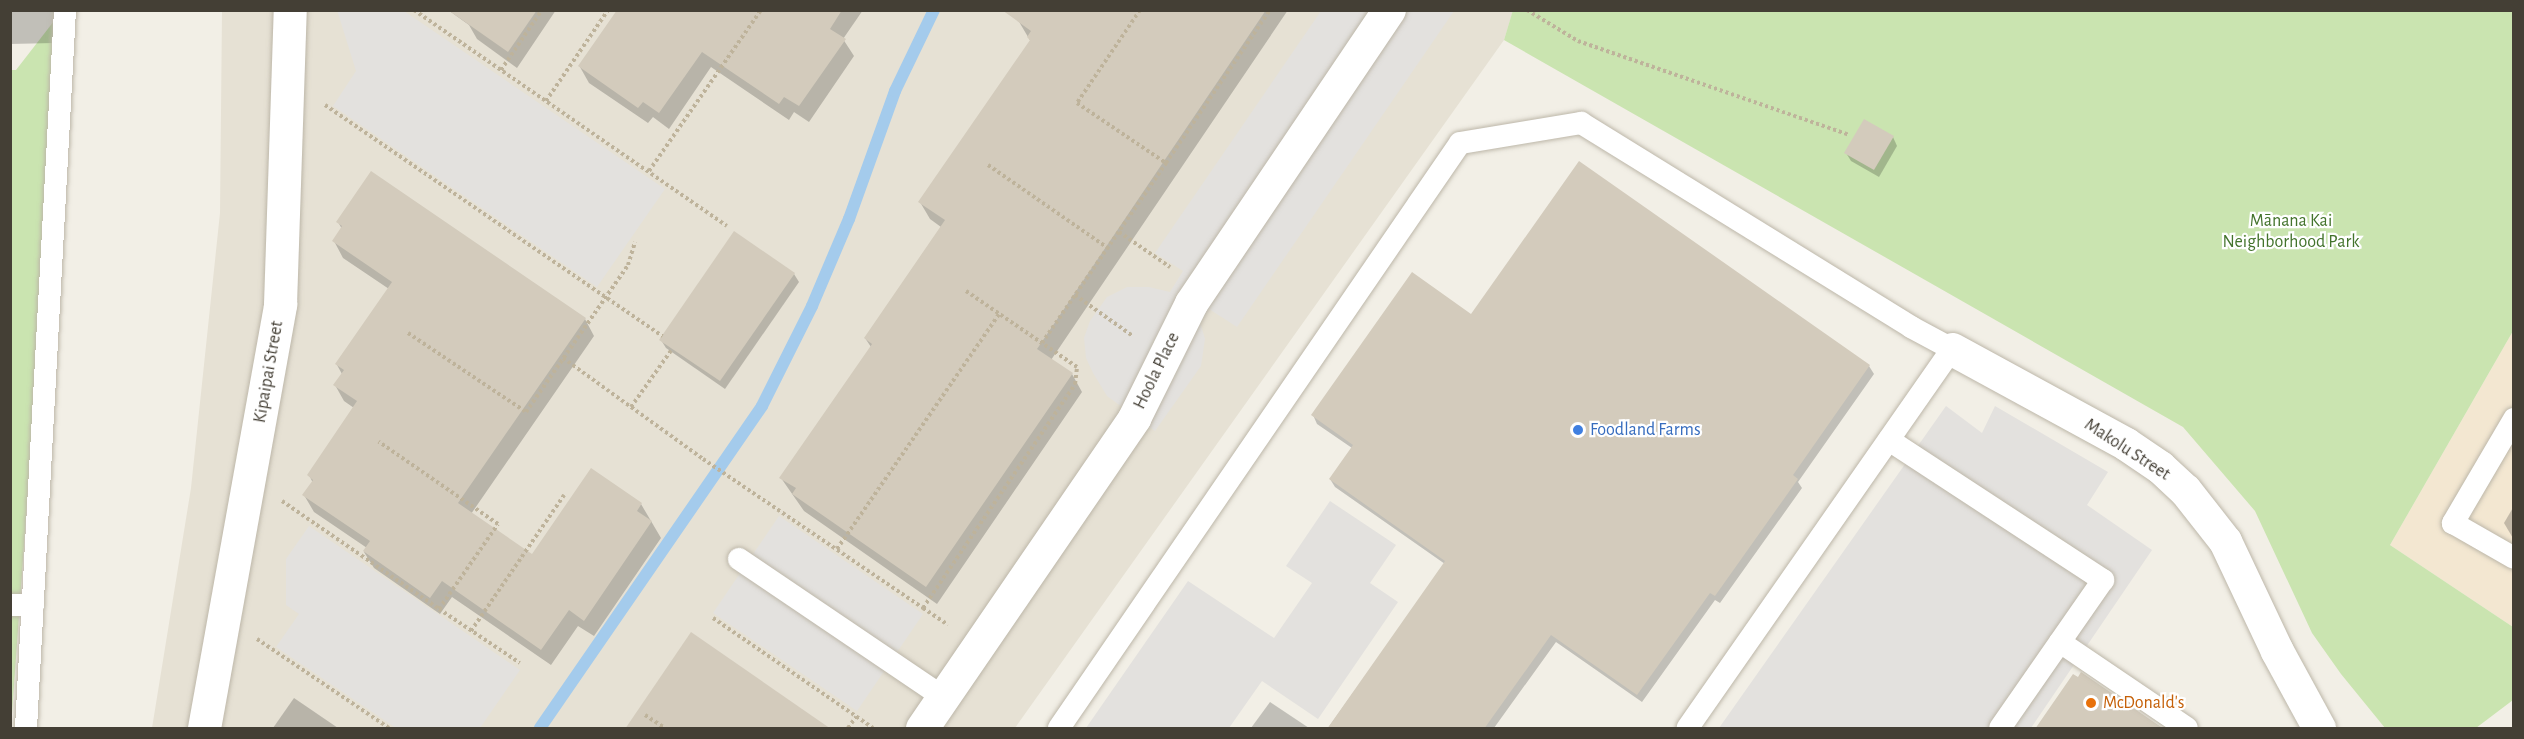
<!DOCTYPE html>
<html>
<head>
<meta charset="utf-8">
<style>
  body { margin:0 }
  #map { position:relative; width:2524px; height:739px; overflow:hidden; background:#f2efe6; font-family:"Alegreya Sans",sans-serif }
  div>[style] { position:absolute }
  .residential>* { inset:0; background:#e6e1d4 }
  .commercial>* { inset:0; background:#f3e7d1 }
  .green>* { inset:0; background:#cae4b0 }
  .parking>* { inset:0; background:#e3e1de }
  .shadow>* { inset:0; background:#0003 }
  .stream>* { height:12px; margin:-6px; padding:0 6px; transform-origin:6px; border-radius:6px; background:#a4cbec }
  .building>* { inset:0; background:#d3cbbc }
  .path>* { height:4px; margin-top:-2px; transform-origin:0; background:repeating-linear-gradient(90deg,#beb39b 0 3px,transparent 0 6px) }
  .roads { filter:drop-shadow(0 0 2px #bdb7a9) drop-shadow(0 0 2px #bdb7a9) }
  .service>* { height:22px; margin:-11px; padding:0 11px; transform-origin:11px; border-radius:11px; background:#fff }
  .minor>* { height:33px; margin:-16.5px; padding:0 16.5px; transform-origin:16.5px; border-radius:16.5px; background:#fff }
  .dots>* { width:16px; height:16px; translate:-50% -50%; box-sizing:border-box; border:3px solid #fff; border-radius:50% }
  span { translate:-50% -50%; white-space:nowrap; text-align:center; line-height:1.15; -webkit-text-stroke:4.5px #fff; paint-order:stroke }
  .park-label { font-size:18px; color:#43732c }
  .street-label { font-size:18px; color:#443f35 }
  .shop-label { font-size:18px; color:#366cbe }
  .left { translate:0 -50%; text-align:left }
  .food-label { font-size:18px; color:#c56008 }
  .frame { position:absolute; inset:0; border:12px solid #443f35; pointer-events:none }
</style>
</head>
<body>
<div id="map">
  <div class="residential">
    <i style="clip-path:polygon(222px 11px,1513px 11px,1504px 40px,1015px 728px,152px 728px,191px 488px,220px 213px)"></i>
  </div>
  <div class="commercial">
    <i style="clip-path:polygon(2513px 331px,2513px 627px,2390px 545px)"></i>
  </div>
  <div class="green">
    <i style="clip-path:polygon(1513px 10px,2513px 11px,2513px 331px,2390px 545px,2513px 627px,2513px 700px,2476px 728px,2385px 728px,2341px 674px,2312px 633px,2255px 511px,2183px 427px,1504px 40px)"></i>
    <i style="clip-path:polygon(54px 21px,30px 461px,11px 728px,11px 70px,16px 70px)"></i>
  </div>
  <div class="parking">
    <i style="clip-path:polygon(337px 10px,404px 11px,665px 189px,597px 287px,333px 106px,356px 71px)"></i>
    <i style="clip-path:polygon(1321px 11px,1454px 11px,1237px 327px,1209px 309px,1200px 322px,1205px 339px,1201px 366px,1155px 431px,1107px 396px,1093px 373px,1086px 358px,1084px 338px,1090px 321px,1107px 297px,1127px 287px,1149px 287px,1170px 292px,1183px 271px,1155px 253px)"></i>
    <i style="clip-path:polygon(1946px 406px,1982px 433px,1995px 406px,2108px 472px,2087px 505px,2152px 550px,2031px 728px,1719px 728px)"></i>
    <i style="clip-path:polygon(1330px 501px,1396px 545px,1370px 583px,1398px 602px,1318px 719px,1262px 681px,1229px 728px,1086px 728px,1188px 581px,1274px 638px,1312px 583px,1286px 566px)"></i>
    <i style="clip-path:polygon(779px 516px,923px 614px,857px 711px,713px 613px)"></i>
    <i style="clip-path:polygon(309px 526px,520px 670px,480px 728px,396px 728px,276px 647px,299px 614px,286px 605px,286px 559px)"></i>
  </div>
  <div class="shadow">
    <i style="clip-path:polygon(10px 10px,54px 10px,54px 43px,10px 44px)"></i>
    <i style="clip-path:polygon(448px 10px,556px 10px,517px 68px,477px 39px,469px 25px)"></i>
    <i style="clip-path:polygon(619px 10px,863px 10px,843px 39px,854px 56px,809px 122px,794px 112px,789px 120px,711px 67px,669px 129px,653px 117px,648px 123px,589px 83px,580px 67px)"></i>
    <i style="clip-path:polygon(1025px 10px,1288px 10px,1051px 360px,1072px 374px,1082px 392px,937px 604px,804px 511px,781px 478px,871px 347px,865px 338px,941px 227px,930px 219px,920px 202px,1031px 42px,1018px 20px)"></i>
    <i style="clip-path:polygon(1893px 137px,1897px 146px,1879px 177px,1851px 161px,1846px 153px)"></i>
    <i style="clip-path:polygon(338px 222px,585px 319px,594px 336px,471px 514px,533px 556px,641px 504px,661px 538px,594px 636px,578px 626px,551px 665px,452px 597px,440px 614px,374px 568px,364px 552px,367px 548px,314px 512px,304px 495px,313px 483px,309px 475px,354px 408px,344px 401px,335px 385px,342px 374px,337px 365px,389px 289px,343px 258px,334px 241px,342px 229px)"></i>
    <i style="clip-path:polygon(794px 274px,799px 282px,725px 389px,666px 348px,661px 340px)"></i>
    <i style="clip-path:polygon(1471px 316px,1869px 366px,1874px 374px,1798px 482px,1802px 488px,1720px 603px,1715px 600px,1642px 702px,1556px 642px,1494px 728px,1328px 728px,1445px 564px,1335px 487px,1330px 479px,1352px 448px,1317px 424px,1313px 415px)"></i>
    <i style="clip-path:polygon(2514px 506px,2514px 540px,2504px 523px)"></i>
    <i style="clip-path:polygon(294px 698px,338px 728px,273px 728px)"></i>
    <i style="clip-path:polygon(1270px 702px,1309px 728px,1251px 728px)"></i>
  </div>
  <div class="stream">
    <i style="left:540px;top:728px;width:391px;rotate:-55.4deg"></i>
    <i style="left:762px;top:406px;width:112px;rotate:-63.4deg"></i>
    <i style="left:812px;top:306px;width:95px;rotate:-67deg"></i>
    <i style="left:849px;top:219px;width:136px;rotate:-70.2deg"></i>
    <i style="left:895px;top:91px;width:90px;rotate:-64.3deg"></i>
  </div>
  <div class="building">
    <i style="clip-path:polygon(448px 10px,537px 10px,508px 52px)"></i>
    <i style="clip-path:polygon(617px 10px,842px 10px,830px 29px,846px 39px,799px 106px,784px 97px,779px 104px,702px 52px,659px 113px,643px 102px,638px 108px,578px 66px)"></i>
    <i style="clip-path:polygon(1002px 10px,1266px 10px,1037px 349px,1073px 373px,926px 587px,792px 494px,796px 488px,779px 478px,872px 344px,864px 338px,945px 220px,918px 202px,1030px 40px,1027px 37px,1031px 31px)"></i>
    <i style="clip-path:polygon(1864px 119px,1894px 136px,1874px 170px,1844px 153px)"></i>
    <i style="clip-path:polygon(1579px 161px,1870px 365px,1793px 475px,1798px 479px,1715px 596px,1710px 593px,1637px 695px,1551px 635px,1484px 729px,1327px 729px,1445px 561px,1329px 479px,1353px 445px,1311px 415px,1412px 272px,1471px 314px)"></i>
    <i style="clip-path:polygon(371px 171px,586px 318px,458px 503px,532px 554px,591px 468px,642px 503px,637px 511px,652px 521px,584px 621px,569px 610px,541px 650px,442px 581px,430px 598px,363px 551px,370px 541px,302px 495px,313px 480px,307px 475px,357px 401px,333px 385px,344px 370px,335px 364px,392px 282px,332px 241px,342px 226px,336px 222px)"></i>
    <i style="clip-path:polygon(734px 231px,795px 273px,720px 381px,659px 340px)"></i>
    <i style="clip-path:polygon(691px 632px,831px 729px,625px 729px)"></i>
    <i style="clip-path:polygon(2081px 672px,2164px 729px,2035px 729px,2073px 674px,2078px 677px)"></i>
  </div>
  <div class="path">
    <i style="left:414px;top:10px;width:380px;rotate:34.6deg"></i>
    <i style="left:1140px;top:10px;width:112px;rotate:124.1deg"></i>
    <i style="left:1077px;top:103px;width:107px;rotate:34deg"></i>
    <i style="left:1166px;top:163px;width:185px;rotate:-55.8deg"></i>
    <i style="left:1527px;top:10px;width:60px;rotate:31.3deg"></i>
    <i style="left:1578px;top:41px;width:287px;rotate:19.1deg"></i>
    <i style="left:501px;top:70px;width:73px;rotate:-55.7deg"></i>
    <i style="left:546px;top:101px;width:110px;rotate:-55.7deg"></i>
    <i style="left:325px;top:105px;width:409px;rotate:34.4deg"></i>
    <i style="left:988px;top:165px;width:146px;rotate:34.7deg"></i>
    <i style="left:649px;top:171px;width:196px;rotate:-55.2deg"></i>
    <i style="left:1119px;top:232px;width:62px;rotate:34.5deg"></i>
    <i style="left:966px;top:291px;width:92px;rotate:34.4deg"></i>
    <i style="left:1042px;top:343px;width:219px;rotate:-55.4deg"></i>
    <i style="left:1075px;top:295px;width:71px;rotate:35.3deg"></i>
    <i style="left:408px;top:333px;width:142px;rotate:33.8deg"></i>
    <i style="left:526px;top:412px;width:179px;rotate:-55.2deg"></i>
    <i style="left:628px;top:265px;width:24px;rotate:-73deg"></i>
    <i style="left:563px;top:358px;width:173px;rotate:35.8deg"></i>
    <i style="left:703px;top:459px;width:266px;rotate:34.1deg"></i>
    <i style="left:923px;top:608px;width:271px;rotate:-55.8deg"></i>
    <i style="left:1075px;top:384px;width:17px;rotate:-83deg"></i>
    <i style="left:1077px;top:367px;width:42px;rotate:-145.6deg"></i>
    <i style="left:631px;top:407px;width:71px;rotate:-54.7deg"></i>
    <i style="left:282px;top:501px;width:191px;rotate:34.5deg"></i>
    <i style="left:439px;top:609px;width:103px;rotate:-55.2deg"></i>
    <i style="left:498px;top:524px;width:145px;rotate:-145.4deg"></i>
    <i style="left:837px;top:549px;width:285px;rotate:-55.4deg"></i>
    <i style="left:923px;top:608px;width:30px;rotate:34deg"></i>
    <i style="left:439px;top:609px;width:97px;rotate:33.7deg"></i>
    <i style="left:713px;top:618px;width:194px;rotate:34.5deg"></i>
    <i style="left:471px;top:631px;width:165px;rotate:-55.6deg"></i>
    <i style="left:257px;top:639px;width:159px;rotate:34deg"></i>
    <i style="left:645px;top:715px;width:24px;rotate:33deg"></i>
    <i style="left:848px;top:728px;width:14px;rotate:-54deg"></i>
  </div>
  <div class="roads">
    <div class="service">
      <i style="left:2514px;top:419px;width:121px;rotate:120.4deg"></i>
      <i style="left:2453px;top:523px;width:70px;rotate:29.8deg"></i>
      <i style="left:1889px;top:440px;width:256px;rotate:33.2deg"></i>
      <i style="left:2103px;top:580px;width:180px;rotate:124.8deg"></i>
      <i style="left:739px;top:559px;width:248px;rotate:34.1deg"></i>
      <i style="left:10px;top:605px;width:23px"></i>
      <i style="left:2060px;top:642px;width:153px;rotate:34.1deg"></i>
      <i style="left:26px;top:728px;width:719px;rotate:-86.89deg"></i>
      <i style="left:1059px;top:728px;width:709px;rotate:-55.57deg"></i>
      <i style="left:1460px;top:143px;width:123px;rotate:-9.4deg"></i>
      <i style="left:1581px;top:123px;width:388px;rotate:31.7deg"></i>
      <i style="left:1911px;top:327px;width:47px;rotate:28.2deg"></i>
      <i style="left:1952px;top:349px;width:462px;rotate:124.9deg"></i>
    </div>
    <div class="minor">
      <i style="left:1952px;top:349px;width:198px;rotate:28.6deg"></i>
      <i style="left:2126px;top:444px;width:41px;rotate:34.1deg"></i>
      <i style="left:2160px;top:467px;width:34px;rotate:43deg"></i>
      <i style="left:2185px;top:490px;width:65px;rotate:51.9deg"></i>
      <i style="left:2225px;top:541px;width:122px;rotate:64.7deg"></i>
      <i style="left:2277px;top:651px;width:88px;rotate:61.4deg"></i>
      <i style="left:204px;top:728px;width:431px;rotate:-79.8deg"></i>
      <i style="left:280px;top:304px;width:294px;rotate:-88.1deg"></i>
      <i style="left:922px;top:728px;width:376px;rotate:-55.6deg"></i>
      <i style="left:1134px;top:418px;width:128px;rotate:-63.6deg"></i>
      <i style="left:1191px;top:303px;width:354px;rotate:-56deg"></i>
    </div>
  </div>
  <div class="dots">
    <i style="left:1578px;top:430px;background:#3f7fe0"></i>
    <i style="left:2091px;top:703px;background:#e8710a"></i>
  </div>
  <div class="park-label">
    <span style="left:2291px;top:232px">Mānana Kai<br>Neighborhood Park</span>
  </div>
  <div class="street-label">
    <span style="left:1157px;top:371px;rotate:-64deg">Hoola Place</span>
    <span style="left:269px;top:372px;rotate:-80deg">Kipaipai Street</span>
    <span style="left:2127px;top:450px;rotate:33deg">Makolu Street</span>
  </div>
  <div class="shop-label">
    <span class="left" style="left:1590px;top:430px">Foodland Farms</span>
  </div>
  <div class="food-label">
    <span class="left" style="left:2103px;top:703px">McDonald's</span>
  </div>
  <div class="frame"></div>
</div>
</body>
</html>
